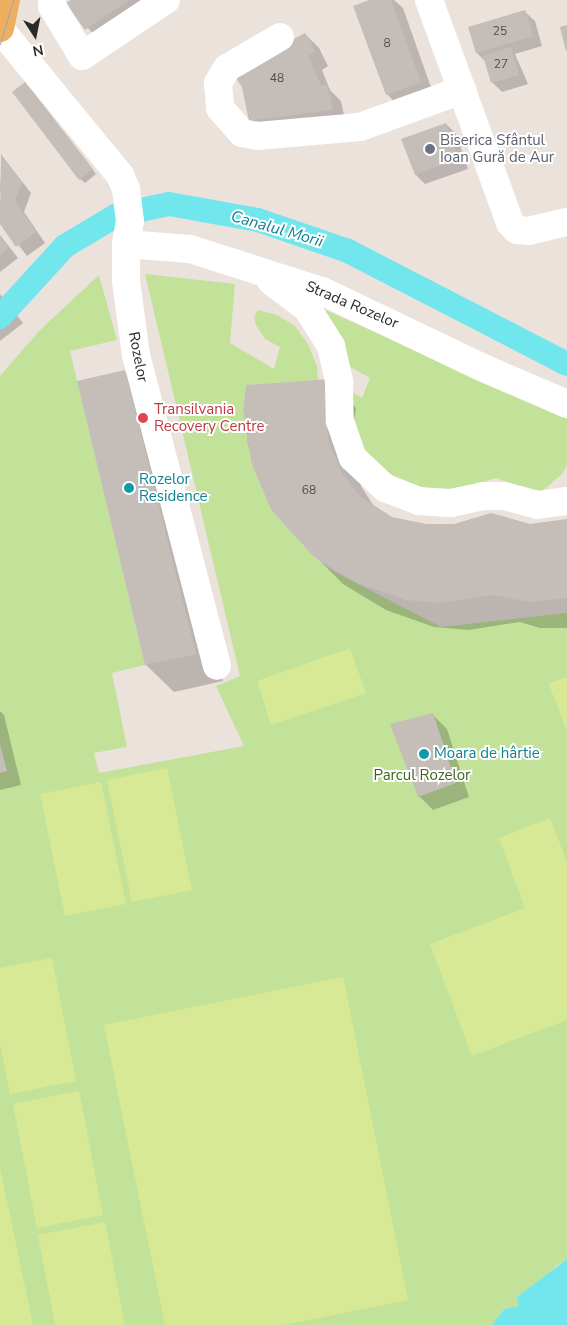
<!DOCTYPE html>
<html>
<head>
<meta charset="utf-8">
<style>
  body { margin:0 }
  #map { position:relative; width:567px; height:1325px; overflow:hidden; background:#ece2dc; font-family:"Nunito Sans",sans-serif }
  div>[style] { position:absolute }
  .green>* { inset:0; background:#c2e29a }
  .pitch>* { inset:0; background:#d8e995 }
  .water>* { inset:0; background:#71e7ed }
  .shadow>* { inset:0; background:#0003 }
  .canal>* { height:24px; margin:-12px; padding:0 12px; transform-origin:12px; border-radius:12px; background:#71e7ed }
  .building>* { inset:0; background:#c4bdb8 }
  .minor>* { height:28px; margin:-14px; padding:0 14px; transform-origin:14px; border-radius:14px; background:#fff }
  .major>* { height:28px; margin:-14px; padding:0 14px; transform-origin:14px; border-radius:14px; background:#eead5f }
  .tram>* { height:1px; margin:-0.5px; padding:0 0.5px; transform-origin:0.5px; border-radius:0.5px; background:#9fa7b4 }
  .dots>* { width:14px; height:14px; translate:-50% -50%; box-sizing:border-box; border:2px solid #fff; border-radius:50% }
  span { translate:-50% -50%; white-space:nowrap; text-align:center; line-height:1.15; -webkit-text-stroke:4px #fff; paint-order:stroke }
  .number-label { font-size:12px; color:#504f4e }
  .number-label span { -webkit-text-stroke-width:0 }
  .worship-label { font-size:15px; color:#5b616d }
  .left { translate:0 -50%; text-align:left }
  .street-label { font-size:15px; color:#2a2a2a }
  .health-label { font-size:15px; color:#be3a42 }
  .culture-label { font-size:15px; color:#0d838f }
  .park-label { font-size:15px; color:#3b661b }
  .water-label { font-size:16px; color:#0f8292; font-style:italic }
  .north { position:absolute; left:10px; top:10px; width:50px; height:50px; -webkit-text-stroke:4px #fff; paint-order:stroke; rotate:169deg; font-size:14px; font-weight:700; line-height:20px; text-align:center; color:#2a2a2a }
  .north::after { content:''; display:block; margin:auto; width:18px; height:22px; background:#2a2a2a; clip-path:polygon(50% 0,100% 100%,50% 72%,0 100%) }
</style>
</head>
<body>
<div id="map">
  <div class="green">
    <i style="clip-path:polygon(145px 274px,235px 284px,230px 343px,274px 369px,280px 347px,265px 339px,256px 325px,254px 317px,258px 310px,277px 315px,294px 325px,308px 344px,317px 366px,318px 380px,246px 385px,243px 410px,251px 462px,271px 510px,314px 557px,333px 571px,441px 627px,567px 613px,567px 1259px,556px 1266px,519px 1306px,504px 1309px,492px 1325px,0 1325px,0 376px,40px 330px,99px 275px,117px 340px,70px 351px,145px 665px,112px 673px,127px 747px,94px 753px,99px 773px,244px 746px,216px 686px,240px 676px)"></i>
    <i style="clip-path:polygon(325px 310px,567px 417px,567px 465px,562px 474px,539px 494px,496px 478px,459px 489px,423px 488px,383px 471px,357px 443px,349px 390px,362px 398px,370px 378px,345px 364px)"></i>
  </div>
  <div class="pitch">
    <i style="clip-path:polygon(350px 648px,366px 693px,271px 725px,257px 681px)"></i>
    <i style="clip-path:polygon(567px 677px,567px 732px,549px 684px)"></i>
    <i style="clip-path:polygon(167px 768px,192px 890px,132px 902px,107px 780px)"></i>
    <i style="clip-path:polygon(101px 782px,126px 904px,65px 916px,40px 794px)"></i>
    <i style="clip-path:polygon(550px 818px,567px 862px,567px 1020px,472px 1056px,430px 944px,525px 908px,499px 838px)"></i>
    <i style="clip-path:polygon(52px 958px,76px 1081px,10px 1094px,0 1043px,0 968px)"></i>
    <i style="clip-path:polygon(343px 977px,408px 1300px,284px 1325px,165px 1325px,104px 1025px)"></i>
    <i style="clip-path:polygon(79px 1091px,103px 1215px,37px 1228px,13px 1104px)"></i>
    <i style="clip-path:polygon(0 1168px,33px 1325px,0 1325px)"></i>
    <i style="clip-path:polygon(105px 1222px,125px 1325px,55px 1325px,38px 1235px)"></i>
  </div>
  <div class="water">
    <i style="clip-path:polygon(567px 1259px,567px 1325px,492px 1325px,504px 1309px,519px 1306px,517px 1297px)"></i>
  </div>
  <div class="shadow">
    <i style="clip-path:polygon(73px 0,172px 0,104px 47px,68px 4px)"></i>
    <i style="clip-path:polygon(372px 0,394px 0,403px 8px,434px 96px,401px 109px,387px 94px)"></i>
    <i style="clip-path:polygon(525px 12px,535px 21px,542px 46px,515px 54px,528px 84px,502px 92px,492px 82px,486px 62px,477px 53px,469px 28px)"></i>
    <i style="clip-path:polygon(305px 34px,319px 48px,328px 66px,322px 70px,330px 90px,341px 101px,346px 124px,264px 134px,250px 120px)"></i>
    <i style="clip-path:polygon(30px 88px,96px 174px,85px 183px,80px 179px)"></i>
    <i style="clip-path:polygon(446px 124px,456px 134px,468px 169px,425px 184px,416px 175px)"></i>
    <i style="clip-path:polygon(2px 156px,31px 193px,24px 212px,45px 243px,27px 256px,0 221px,0 202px,4px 198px,0 192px)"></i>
    <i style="clip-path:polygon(0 235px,18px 258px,0 272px)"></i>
    <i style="clip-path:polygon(0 294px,23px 323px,0 341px)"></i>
    <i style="clip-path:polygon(125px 372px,152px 399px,223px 681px,174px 692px,146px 665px,79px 382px)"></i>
    <i style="clip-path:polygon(328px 380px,356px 408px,351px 438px,361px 486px,375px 508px,391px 518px,437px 526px,530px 525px,567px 521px,567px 628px,540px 628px,520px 622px,468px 630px,434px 627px,386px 610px,343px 584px,315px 556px,272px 509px,248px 445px,244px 410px)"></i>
    <i style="clip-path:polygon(0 711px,4px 715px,21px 785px,0 790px)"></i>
    <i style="clip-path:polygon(433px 715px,447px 729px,469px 797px,433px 810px,419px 796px)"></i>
  </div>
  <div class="canal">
    <i style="left:0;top:317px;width:96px;rotate:-47.5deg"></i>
    <i style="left:65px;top:246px;width:61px;rotate:-30.8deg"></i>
    <i style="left:117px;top:215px;width:53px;rotate:-11.9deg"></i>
    <i style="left:169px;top:204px;width:90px;rotate:10.2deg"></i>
    <i style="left:258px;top:220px;width:95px;rotate:19deg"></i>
    <i style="left:348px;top:251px;width:246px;rotate:27.3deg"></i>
  </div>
  <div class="building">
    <i style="clip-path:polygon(71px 0,129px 0,85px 30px,66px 3px)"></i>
    <i style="clip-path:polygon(369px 0,391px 0,421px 82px,386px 95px,353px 6px)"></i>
    <i style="clip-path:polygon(525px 10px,533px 36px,476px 53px,468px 27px)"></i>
    <i style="clip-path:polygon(567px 25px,567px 51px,566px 51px,560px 27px)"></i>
    <i style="clip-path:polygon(305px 33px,315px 51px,308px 56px,321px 86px,327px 85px,333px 110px,249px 121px,242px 87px,232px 73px)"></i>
    <i style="clip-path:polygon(511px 47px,519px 75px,491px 83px,483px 56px)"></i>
    <i style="clip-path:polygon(25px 82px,93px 169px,79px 180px,12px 92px)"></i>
    <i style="clip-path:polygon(446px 123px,459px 159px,415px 175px,401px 139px)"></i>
    <i style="clip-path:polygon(1px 154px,22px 182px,15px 201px,36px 232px,16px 247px,0 224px)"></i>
    <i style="clip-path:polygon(0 236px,9px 248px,0 255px)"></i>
    <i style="clip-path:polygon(125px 370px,196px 654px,145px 665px,77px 381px)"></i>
    <i style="clip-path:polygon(329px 379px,324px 410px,329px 443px,342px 473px,360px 496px,392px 517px,426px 524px,454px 524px,491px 513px,530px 524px,567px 519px,567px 598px,530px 602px,492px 595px,440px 603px,406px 600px,357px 583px,314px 557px,271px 510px,251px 462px,243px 410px,246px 385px)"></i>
    <i style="clip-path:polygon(433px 713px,456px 783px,418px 797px,390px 724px)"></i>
    <i style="clip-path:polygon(0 744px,7px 771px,0 773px)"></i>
  </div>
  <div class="minor">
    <i style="left:52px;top:0;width:6px;rotate:90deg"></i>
    <i style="left:52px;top:6px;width:58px;rotate:59deg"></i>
    <i style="left:82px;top:56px;width:101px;rotate:-33.7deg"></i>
    <i style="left:429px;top:0;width:237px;rotate:70deg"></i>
    <i style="left:510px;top:223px;width:10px;rotate:45deg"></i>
    <i style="left:517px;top:230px;width:11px;rotate:5deg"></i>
    <i style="left:528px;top:231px;width:40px;rotate:-13deg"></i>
    <i style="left:0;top:29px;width:189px;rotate:50.6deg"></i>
    <i style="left:120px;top:175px;width:15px;rotate:67deg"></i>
    <i style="left:126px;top:189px;width:32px;rotate:83deg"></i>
    <i style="left:130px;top:221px;width:23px;rotate:100deg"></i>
    <i style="left:126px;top:244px;width:37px;rotate:90deg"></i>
    <i style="left:126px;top:281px;width:75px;rotate:82.3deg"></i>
    <i style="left:136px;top:355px;width:321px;rotate:75.4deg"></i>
    <i style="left:280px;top:37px;width:61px;rotate:149.7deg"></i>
    <i style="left:227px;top:68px;width:17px;rotate:121deg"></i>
    <i style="left:218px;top:83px;width:25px;rotate:85deg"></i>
    <i style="left:220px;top:108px;width:33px;rotate:49deg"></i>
    <i style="left:242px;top:133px;width:15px;rotate:11deg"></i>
    <i style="left:257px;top:136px;width:103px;rotate:-5deg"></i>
    <i style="left:360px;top:127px;width:109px;rotate:-19.9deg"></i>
    <i style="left:126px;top:244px;width:64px;rotate:4.5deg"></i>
    <i style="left:190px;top:249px;width:139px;rotate:17.7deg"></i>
    <i style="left:322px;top:291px;width:176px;rotate:25.5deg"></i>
    <i style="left:481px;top:367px;width:94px;rotate:23.3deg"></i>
    <i style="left:271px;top:281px;width:45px;rotate:36.9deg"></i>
    <i style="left:307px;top:308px;width:45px;rotate:57.7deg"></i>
    <i style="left:331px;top:346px;width:37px;rotate:77deg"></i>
    <i style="left:339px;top:382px;width:39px;rotate:89deg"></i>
    <i style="left:340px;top:421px;width:39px;rotate:71deg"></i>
    <i style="left:353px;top:458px;width:44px;rotate:43.2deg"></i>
    <i style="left:385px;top:488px;width:36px;rotate:21deg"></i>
    <i style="left:419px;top:501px;width:32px;rotate:4deg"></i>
    <i style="left:451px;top:503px;width:33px;rotate:-12deg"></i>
    <i style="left:483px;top:496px;width:21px"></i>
    <i style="left:504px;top:496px;width:34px;rotate:15deg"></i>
    <i style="left:537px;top:505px;width:30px;rotate:-8deg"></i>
  </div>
  <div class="major">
    <i style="left:0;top:28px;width:29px;rotate:-78deg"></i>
  </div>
  <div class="tram">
    <i style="left:0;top:44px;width:46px;rotate:-73.5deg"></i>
  </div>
  <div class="dots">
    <i style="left:430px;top:149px;background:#6b7280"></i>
    <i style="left:143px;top:418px;background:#e0444e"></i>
    <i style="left:129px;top:488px;background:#0f9aa8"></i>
    <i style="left:424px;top:754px;background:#0f9aa8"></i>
  </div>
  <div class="number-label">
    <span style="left:500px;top:32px">25</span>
    <span style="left:387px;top:44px">8</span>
    <span style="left:501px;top:65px">27</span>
    <span style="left:277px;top:79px">48</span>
    <span style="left:309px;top:491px">68</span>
  </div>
  <div class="worship-label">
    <span class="left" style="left:440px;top:149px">Biserica Sfântul<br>Ioan Gură de Aur</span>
  </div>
  <div class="street-label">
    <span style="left:352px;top:305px;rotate:23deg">Strada Rozelor</span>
    <span style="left:138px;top:357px;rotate:79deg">Rozelor</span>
  </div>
  <div class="health-label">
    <span class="left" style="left:154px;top:418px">Transilvania<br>Recovery Centre</span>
  </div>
  <div class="culture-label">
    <span class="left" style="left:139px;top:488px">Rozelor<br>Residence</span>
    <span class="left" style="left:434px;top:754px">Moara de hârtie</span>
  </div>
  <div class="park-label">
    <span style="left:422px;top:776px">Parcul Rozelor</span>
  </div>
  <div class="water-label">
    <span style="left:277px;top:229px;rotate:16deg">Canalul Morii</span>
  </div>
  <div class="north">N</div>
</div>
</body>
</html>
